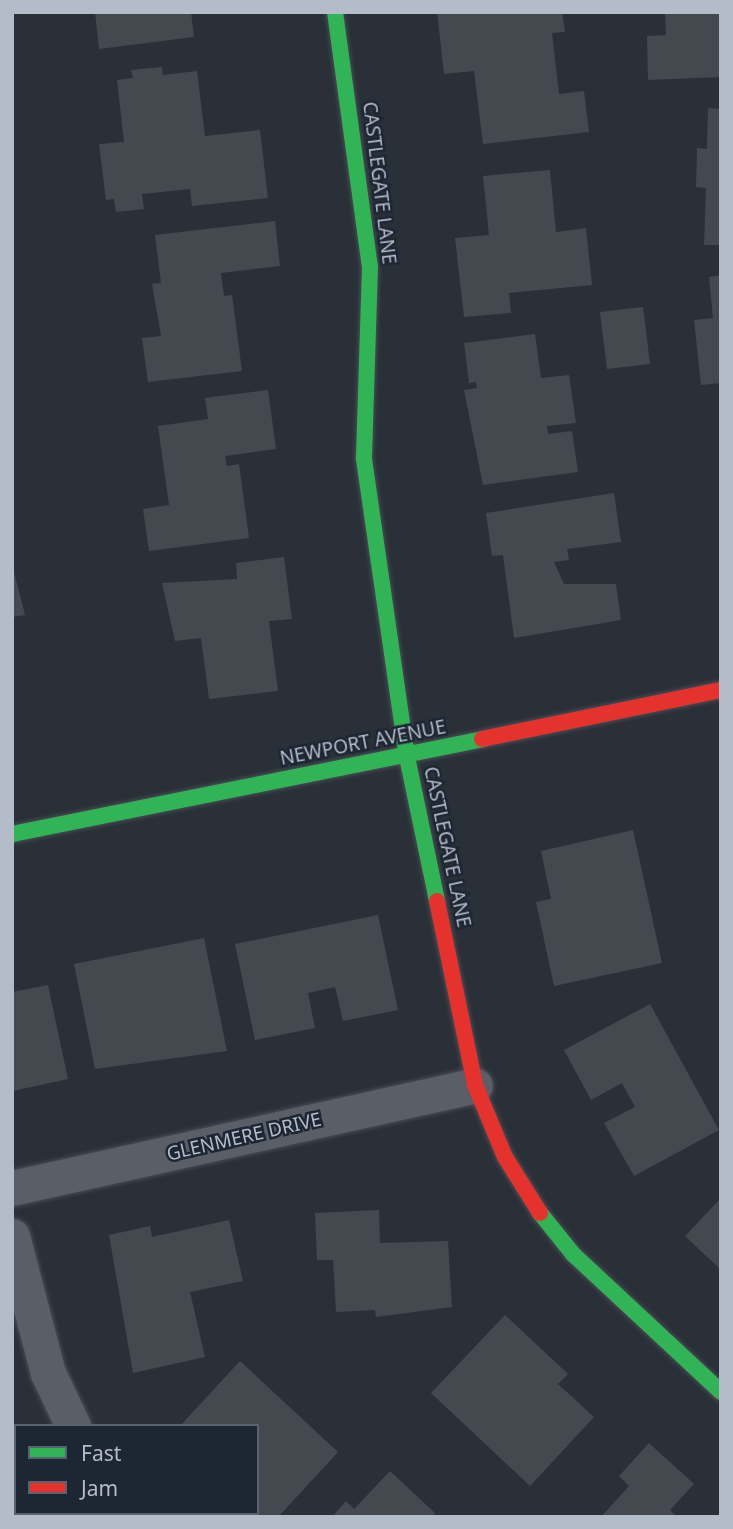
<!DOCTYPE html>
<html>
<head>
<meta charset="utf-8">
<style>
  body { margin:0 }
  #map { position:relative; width:733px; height:1529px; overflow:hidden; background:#2a3038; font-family:"Noto Sans",sans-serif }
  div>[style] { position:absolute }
  .building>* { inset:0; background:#444950 }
  .roads { filter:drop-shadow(0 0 2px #484c53) drop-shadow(0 0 2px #484c53) }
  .street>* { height:35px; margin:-17.5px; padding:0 17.5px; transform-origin:17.5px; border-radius:17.5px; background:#5a5e66 }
  .fast>* { height:16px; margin:-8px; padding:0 8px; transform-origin:8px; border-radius:8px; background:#30b455 }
  .jam>* { height:16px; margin:-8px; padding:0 8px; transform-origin:8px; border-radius:8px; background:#e5322d }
  span { translate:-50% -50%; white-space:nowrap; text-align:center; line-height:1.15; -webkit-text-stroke:5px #1d2633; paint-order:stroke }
  .street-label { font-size:19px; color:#b4bcc9 }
  .frame { position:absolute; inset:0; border:14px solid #b4bcc9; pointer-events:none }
  .legend { position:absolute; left:14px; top:1424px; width:245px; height:91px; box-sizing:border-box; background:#1d2633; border:2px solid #59626f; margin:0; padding:9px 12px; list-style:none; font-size:21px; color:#b4bcc9 }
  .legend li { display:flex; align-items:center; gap:14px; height:35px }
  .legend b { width:35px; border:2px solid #59626f }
</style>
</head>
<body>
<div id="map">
  <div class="building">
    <i style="clip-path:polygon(95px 12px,191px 12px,194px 37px,99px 49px)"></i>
    <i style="clip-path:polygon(437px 12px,562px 12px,565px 32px,552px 33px,559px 94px,584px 91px,589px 132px,483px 144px,474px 71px,444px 74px)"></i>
    <i style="clip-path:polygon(665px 12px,721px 12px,721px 77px,648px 80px,647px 36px,666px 35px)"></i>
    <i style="clip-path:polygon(162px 67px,163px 75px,197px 71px,205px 136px,260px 130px,268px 198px,192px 206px,190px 189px,142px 194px,144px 209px,116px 212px,114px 199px,106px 200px,99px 144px,124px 142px,117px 80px,133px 78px,131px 70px)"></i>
    <i style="clip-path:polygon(708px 108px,721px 109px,721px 245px,704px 245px,706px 188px,696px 187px,697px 148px,707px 149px)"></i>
    <i style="clip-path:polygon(550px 170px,556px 232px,586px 228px,592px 285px,509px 293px,511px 313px,464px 317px,455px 238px,489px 235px,483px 176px)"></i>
    <i style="clip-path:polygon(275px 221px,280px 266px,221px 273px,224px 296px,232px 295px,242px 371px,148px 382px,142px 338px,161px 336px,152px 284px,161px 283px,155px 235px)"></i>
    <i style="clip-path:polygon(721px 275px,721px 383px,701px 385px,694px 320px,713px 318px,709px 277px)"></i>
    <i style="clip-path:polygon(643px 307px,650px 364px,607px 369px,600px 312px)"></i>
    <i style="clip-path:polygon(535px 334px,541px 378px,569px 375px,576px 423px,547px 426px,548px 434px,572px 431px,578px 472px,483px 485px,464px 390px,477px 388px,476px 382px,469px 383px,464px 343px)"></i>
    <i style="clip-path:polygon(268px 390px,276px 449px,225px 456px,227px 466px,239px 464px,249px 538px,149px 551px,143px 509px,169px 505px,158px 426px,208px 419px,205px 398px)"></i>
    <i style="clip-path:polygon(614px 493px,621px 542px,567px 549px,569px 560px,554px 562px,564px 584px,616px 584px,621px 620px,514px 638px,503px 555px,492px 556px,486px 513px)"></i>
    <i style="clip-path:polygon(284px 557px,292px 619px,269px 621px,278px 691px,209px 699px,201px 638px,175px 641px,162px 583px,237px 579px,236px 563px)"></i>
    <i style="clip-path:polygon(12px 564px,25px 615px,12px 617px)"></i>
    <i style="clip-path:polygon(633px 830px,662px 963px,554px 986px,536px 902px,551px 899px,541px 851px)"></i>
    <i style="clip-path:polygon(378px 915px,398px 1010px,343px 1021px,335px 987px,308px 993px,315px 1028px,255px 1040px,235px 944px)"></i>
    <i style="clip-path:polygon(204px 938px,227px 1051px,95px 1069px,74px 964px)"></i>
    <i style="clip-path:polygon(48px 985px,68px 1079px,13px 1091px,12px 992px)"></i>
    <i style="clip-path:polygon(650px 1004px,719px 1130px,634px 1176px,604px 1123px,635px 1107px,622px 1083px,591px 1100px,564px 1050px)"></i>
    <i style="clip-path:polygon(721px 1198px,721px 1270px,685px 1236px)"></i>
    <i style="clip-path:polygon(379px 1210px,380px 1243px,448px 1241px,452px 1307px,376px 1317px,375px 1310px,336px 1312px,333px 1260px,317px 1260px,315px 1213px)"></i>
    <i style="clip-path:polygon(229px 1220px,243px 1281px,190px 1292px,205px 1357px,133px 1373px,109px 1235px,150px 1226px,152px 1237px)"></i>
    <i style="clip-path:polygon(505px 1315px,568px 1374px,558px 1384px,594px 1417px,530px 1486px,431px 1393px)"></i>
    <i style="clip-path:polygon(240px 1361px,338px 1452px,278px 1517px,243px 1513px,257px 1513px,257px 1426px,180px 1426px)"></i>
    <i style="clip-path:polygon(649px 1443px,694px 1484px,670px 1510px,677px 1517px,601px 1517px,629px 1486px,619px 1476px)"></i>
    <i style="clip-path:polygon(390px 1471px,435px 1513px,432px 1517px,332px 1517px,346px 1501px,354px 1509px)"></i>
  </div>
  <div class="roads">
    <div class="street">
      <i style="left:12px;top:1188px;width:474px;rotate:-12.5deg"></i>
      <i style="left:12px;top:1236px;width:142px;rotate:75.3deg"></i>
      <i style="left:48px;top:1373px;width:59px;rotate:64.7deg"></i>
      <i style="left:126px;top:1513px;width:5px;rotate:53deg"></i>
    </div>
    <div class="fast">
      <i style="left:335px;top:12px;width:256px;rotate:82.2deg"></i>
      <i style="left:370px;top:266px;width:193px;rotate:91.8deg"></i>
      <i style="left:364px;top:459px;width:301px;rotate:81.8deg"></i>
      <i style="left:407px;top:757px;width:147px;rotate:78.2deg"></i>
      <i style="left:12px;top:834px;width:480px;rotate:-11.4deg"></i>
      <i style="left:540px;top:1213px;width:53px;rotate:51.2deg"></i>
      <i style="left:573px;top:1254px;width:202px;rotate:43deg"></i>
    </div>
    <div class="jam">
      <i style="left:482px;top:739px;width:244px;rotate:-11.6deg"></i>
      <i style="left:437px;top:901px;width:188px;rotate:78.3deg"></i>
      <i style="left:475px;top:1085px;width:78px;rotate:67.4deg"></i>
      <i style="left:505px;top:1157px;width:66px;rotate:58deg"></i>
    </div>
  </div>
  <div class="street-label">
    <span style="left:379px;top:183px;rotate:83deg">CASTLEGATE LANE</span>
    <span style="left:363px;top:743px;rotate:-11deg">NEWPORT AVENUE</span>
    <span style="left:447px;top:847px;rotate:78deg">CASTLEGATE LANE</span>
    <span style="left:244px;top:1137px;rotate:-13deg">GLENMERE DRIVE</span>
  </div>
  <div class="frame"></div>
  <ul class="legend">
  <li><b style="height:9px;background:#30b455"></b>Fast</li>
  <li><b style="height:9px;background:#e5322d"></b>Jam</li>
  </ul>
</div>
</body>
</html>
